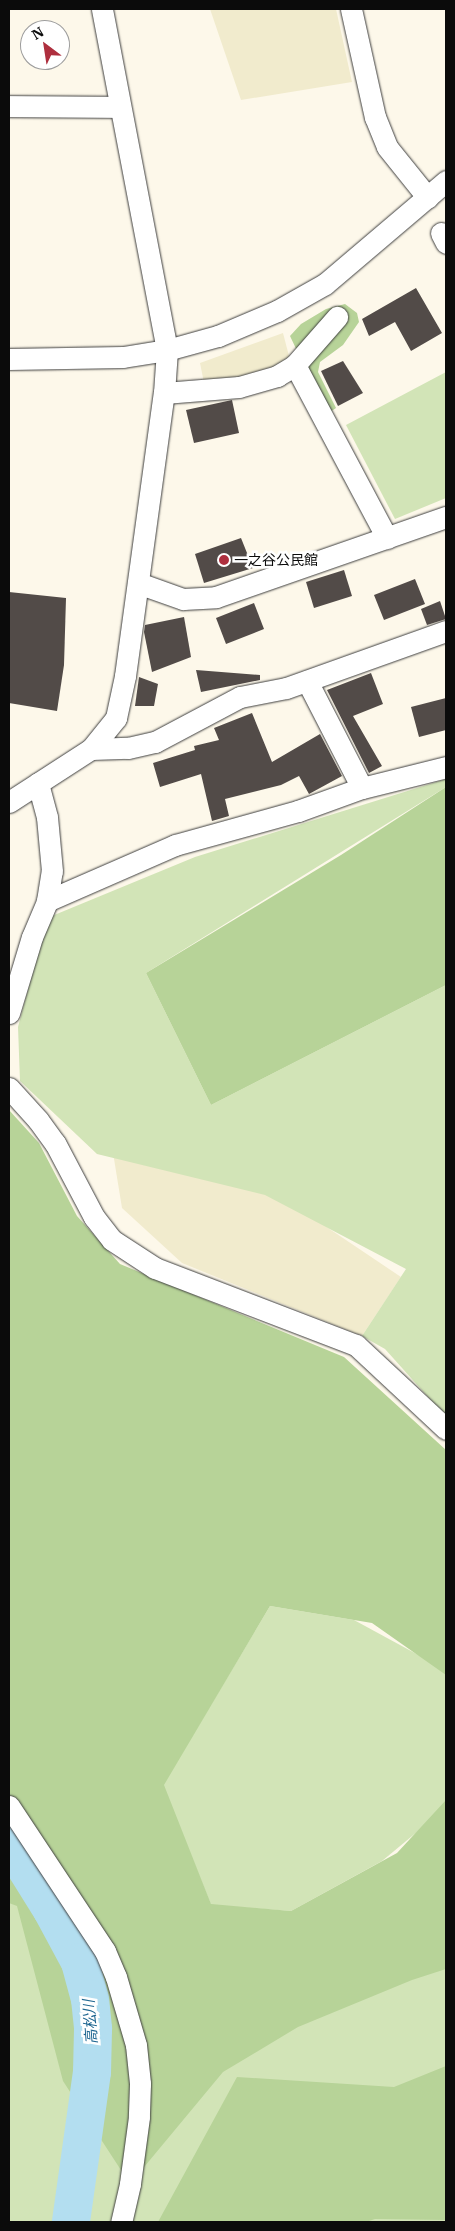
<!DOCTYPE html>
<html>
<head>
<meta charset="utf-8">
<style>
  body { margin:0 }
  #map { position:relative; width:455px; height:2231px; overflow:hidden; background:#fdf8ea; font-family:"IBM Plex Serif","Noto Sans JP",serif }
  div>[style] { position:absolute }
  .farmland>* { inset:0; background:#f1ebcd }
  .green>* { inset:0; background:#d2e4b7 }
  .forest>* { inset:0; background:#b7d398 }
  .river>* { height:38px; margin:-19px; padding:0 19px; transform-origin:19px; border-radius:19px; background:#b3def0 }
  .building>* { inset:0; background:#524b48 }
  .roads { filter:drop-shadow(0 0 1px #3e3e3e) drop-shadow(0 0 1px #3e3e3e) }
  .minor>* { height:21px; margin:-10.5px; padding:0 10.5px; transform-origin:10.5px; border-radius:10.5px; background:#fff }
  .dots>* { width:14px; height:14px; translate:-50% -50%; box-sizing:border-box; border:2px solid #fff; border-radius:50% }
  span { translate:-50% -50%; white-space:nowrap; text-align:center; line-height:1.15; -webkit-text-stroke:5px #fff; paint-order:stroke }
  .poi-label { font-size:14px; color:#0b0b0b }
  .left { translate:0 -50%; text-align:left }
  .water-label { font-size:15px; color:#206791; font-style:italic }
  .frame { position:absolute; inset:0; border:10px solid #0b0b0b; pointer-events:none }
  .north { position:absolute; left:20px; top:20px; width:50px; height:50px; box-sizing:border-box; background:#fff; border:1px solid #9d9d9d; border-radius:50%; rotate:329deg; font-size:14px; font-weight:700; line-height:20px; text-align:center; color:#0b0b0b }
  .north::after { content:''; display:block; margin:auto; width:18px; height:22px; background:#ae2f3e; clip-path:polygon(50% 0,100% 100%,50% 72%,0 100%) }
</style>
</head>
<body>
<div id="map">
  <div class="farmland">
    <i style="clip-path:polygon(210px 9px,336px 9px,352px 82px,241px 100px)"></i>
    <i style="clip-path:polygon(283px 333px,289px 356px,276px 370px,204px 383px,200px 363px)"></i>
    <i style="clip-path:polygon(108px 1122px,176px 1126px,401px 1277px,362px 1336px,182px 1263px,122px 1208px)"></i>
  </div>
  <div class="green">
    <i style="clip-path:polygon(446px 372px,446px 498px,395px 519px,346px 425px)"></i>
    <i style="clip-path:polygon(446px 779px,446px 787px,146px 973px,211px 1105px,446px 985px,446px 1417px,385px 1349px,362px 1336px,406px 1269px,265px 1195px,97px 1154px,20px 1081px,18px 1027px,47px 918px,195px 857px)"></i>
    <i style="clip-path:polygon(9px 1497px,196px 1999px,446px 1866px,446px 2222px,9px 2222px)"></i>
    <i style="clip-path:polygon(270px 1606px,354px 1620px,446px 1670px,446px 1808px,382px 1861px,291px 1911px,211px 1905px,163px 1785px)"></i>
  </div>
  <div class="forest">
    <i style="clip-path:polygon(345px 304px,357px 313px,359px 322px,343px 345px,320px 362px,318px 372px,336px 408px,327px 414px,290px 336px,301px 324px,326px 309px)"></i>
    <i style="clip-path:polygon(446px 787px,446px 985px,211px 1105px,146px 973px,341px 855px)"></i>
    <i style="clip-path:polygon(9px 1110px,39px 1143px,77px 1216px,120px 1264px,344px 1357px,446px 1450px,446px 1675px,372px 1623px,270px 1606px,164px 1785px,211px 1904px,291px 1911px,397px 1853px,446px 1800px,446px 1969px,412px 1980px,298px 2027px,223px 2072px,130px 2184px,63px 2081px,17px 1906px,9px 1903px)"></i>
    <i style="clip-path:polygon(446px 2066px,446px 2220px,375px 2219px,366px 2222px,158px 2222px,237px 2077px,394px 2087px)"></i>
  </div>
  <div class="river">
    <i style="left:9px;top:1841px;width:81px;rotate:58.1deg"></i>
    <i style="left:52px;top:1910px;width:59px;rotate:61.7deg"></i>
    <i style="left:80px;top:1962px;width:38px;rotate:75deg"></i>
    <i style="left:90px;top:1999px;width:30px;rotate:84deg"></i>
    <i style="left:93px;top:2029px;width:43px;rotate:91.3deg"></i>
    <i style="left:92px;top:2072px;width:151px;rotate:98deg"></i>
  </div>
  <div class="building">
    <i style="clip-path:polygon(416px 288px,442px 333px,411px 351px,395px 322px,369px 336px,362px 319px)"></i>
    <i style="clip-path:polygon(343px 361px,363px 393px,338px 406px,321px 371px)"></i>
    <i style="clip-path:polygon(232px 400px,239px 433px,194px 443px,186px 410px)"></i>
    <i style="clip-path:polygon(241px 538px,253px 568px,204px 583px,195px 554px)"></i>
    <i style="clip-path:polygon(344px 570px,352px 596px,314px 608px,306px 582px)"></i>
    <i style="clip-path:polygon(415px 579px,425px 604px,384px 620px,374px 595px)"></i>
    <i style="clip-path:polygon(9px 592px,66px 598px,64px 665px,57px 711px,9px 703px)"></i>
    <i style="clip-path:polygon(440px 601px,446px 619px,427px 625px,421px 609px)"></i>
    <i style="clip-path:polygon(254px 603px,264px 629px,226px 644px,216px 618px)"></i>
    <i style="clip-path:polygon(184px 617px,191px 657px,152px 672px,144px 632px,145px 625px)"></i>
    <i style="clip-path:polygon(196px 670px,260px 675px,260px 680px,201px 692px)"></i>
    <i style="clip-path:polygon(371px 673px,383px 704px,353px 716px,382px 766px,369px 773px,327px 690px)"></i>
    <i style="clip-path:polygon(139px 677px,158px 684px,154px 706px,135px 706px)"></i>
    <i style="clip-path:polygon(446px 698px,446px 730px,419px 737px,411px 707px)"></i>
    <i style="clip-path:polygon(252px 713px,272px 762px,320px 734px,342px 776px,309px 794px,299px 776px,281px 785px,225px 799px,229px 816px,212px 821px,201px 774px,160px 787px,153px 763px,195px 750px,194px 746px,219px 740px,214px 728px)"></i>
  </div>
  <div class="roads">
    <div class="minor">
      <i style="left:351px;top:9px;width:111px;rotate:77.5deg"></i>
      <i style="left:375px;top:117px;width:32px;rotate:68deg"></i>
      <i style="left:387px;top:147px;width:65px;rotate:51.2deg"></i>
      <i style="left:9px;top:106px;width:110px;rotate:0.5deg"></i>
      <i style="left:441px;top:233px;width:11px;rotate:63deg"></i>
      <i style="left:9px;top:359px;width:114px;rotate:-1deg"></i>
      <i style="left:123px;top:357px;width:45px;rotate:-9deg"></i>
      <i style="left:167px;top:350px;width:53px;rotate:-15.4deg"></i>
      <i style="left:218px;top:336px;width:64px;rotate:-23deg"></i>
      <i style="left:277px;top:311px;width:55px;rotate:-29.4deg"></i>
      <i style="left:325px;top:284px;width:159px;rotate:-40.4deg"></i>
      <i style="left:295px;top:365px;width:64px;rotate:-48.8deg"></i>
      <i style="left:164px;top:393px;width:75px;rotate:-4.6deg"></i>
      <i style="left:239px;top:387px;width:40px;rotate:-16deg"></i>
      <i style="left:277px;top:376px;width:21px;rotate:-31deg"></i>
      <i style="left:295px;top:365px;width:196px;rotate:62deg"></i>
      <i style="left:138px;top:583px;width:48px;rotate:19.6deg"></i>
      <i style="left:183px;top:599px;width:33px;rotate:-3deg"></i>
      <i style="left:216px;top:597px;width:244px;rotate:-19.2deg"></i>
      <i style="left:307px;top:681px;width:120px;rotate:62.8deg"></i>
      <i style="left:362px;top:788px;width:87px;rotate:-14deg"></i>
      <i style="left:91px;top:749px;width:37px;rotate:-2deg"></i>
      <i style="left:128px;top:748px;width:28px;rotate:-13deg"></i>
      <i style="left:155px;top:742px;width:96px;rotate:-27.9deg"></i>
      <i style="left:240px;top:697px;width:47px;rotate:-11.1deg"></i>
      <i style="left:286px;top:688px;width:170px;rotate:-19.6deg"></i>
      <i style="left:9px;top:802px;width:98px;rotate:-32.9deg"></i>
      <i style="left:91px;top:749px;width:40px;rotate:-51deg"></i>
      <i style="left:116px;top:718px;width:43px;rotate:-77.9deg"></i>
      <i style="left:125px;top:676px;width:286px;rotate:-82.2deg"></i>
      <i style="left:164px;top:393px;width:43px;rotate:-86deg"></i>
      <i style="left:167px;top:350px;width:347px;rotate:-100.8deg"></i>
      <i style="left:47px;top:901px;width:140px;rotate:-23.6deg"></i>
      <i style="left:175px;top:845px;width:128px;rotate:-15.5deg"></i>
      <i style="left:298px;top:811px;width:68px;rotate:-19.8deg"></i>
      <i style="left:9px;top:1013px;width:79px;rotate:-73.2deg"></i>
      <i style="left:32px;top:937px;width:39px;rotate:-67deg"></i>
      <i style="left:47px;top:901px;width:30px;rotate:-81deg"></i>
      <i style="left:52px;top:871px;width:54px;rotate:-95.3deg"></i>
      <i style="left:47px;top:817px;width:35px;rotate:-105deg"></i>
      <i style="left:9px;top:1088px;width:43px;rotate:47.8deg"></i>
      <i style="left:38px;top:1120px;width:29px;rotate:54deg"></i>
      <i style="left:55px;top:1143px;width:84px;rotate:62.2deg"></i>
      <i style="left:94px;top:1217px;width:29px;rotate:52deg"></i>
      <i style="left:112px;top:1240px;width:51px;rotate:33.1deg"></i>
      <i style="left:155px;top:1268px;width:215px;rotate:21deg"></i>
      <i style="left:356px;top:1345px;width:123px;rotate:43deg"></i>
      <i style="left:9px;top:1806px;width:174px;rotate:56.5deg"></i>
      <i style="left:105px;top:1951px;width:28px;rotate:67deg"></i>
      <i style="left:116px;top:1977px;width:71px;rotate:73.6deg"></i>
      <i style="left:136px;top:2045px;width:39px;rotate:84deg"></i>
      <i style="left:140px;top:2084px;width:33px;rotate:92deg"></i>
      <i style="left:139px;top:2117px;width:68px;rotate:97.7deg"></i>
      <i style="left:130px;top:2184px;width:39px;rotate:103deg"></i>
    </div>
  </div>
  <div class="dots">
    <i style="left:224px;top:560px;background:#ae2f3e"></i>
  </div>
  <div class="poi-label">
    <span class="left" style="left:234px;top:560px">一之谷公民館</span>
  </div>
  <div class="water-label">
    <span style="left:90px;top:2022px;rotate:-94deg">高松川</span>
  </div>
  <div class="frame"></div>
  <div class="north">N</div>
</div>
</body>
</html>
